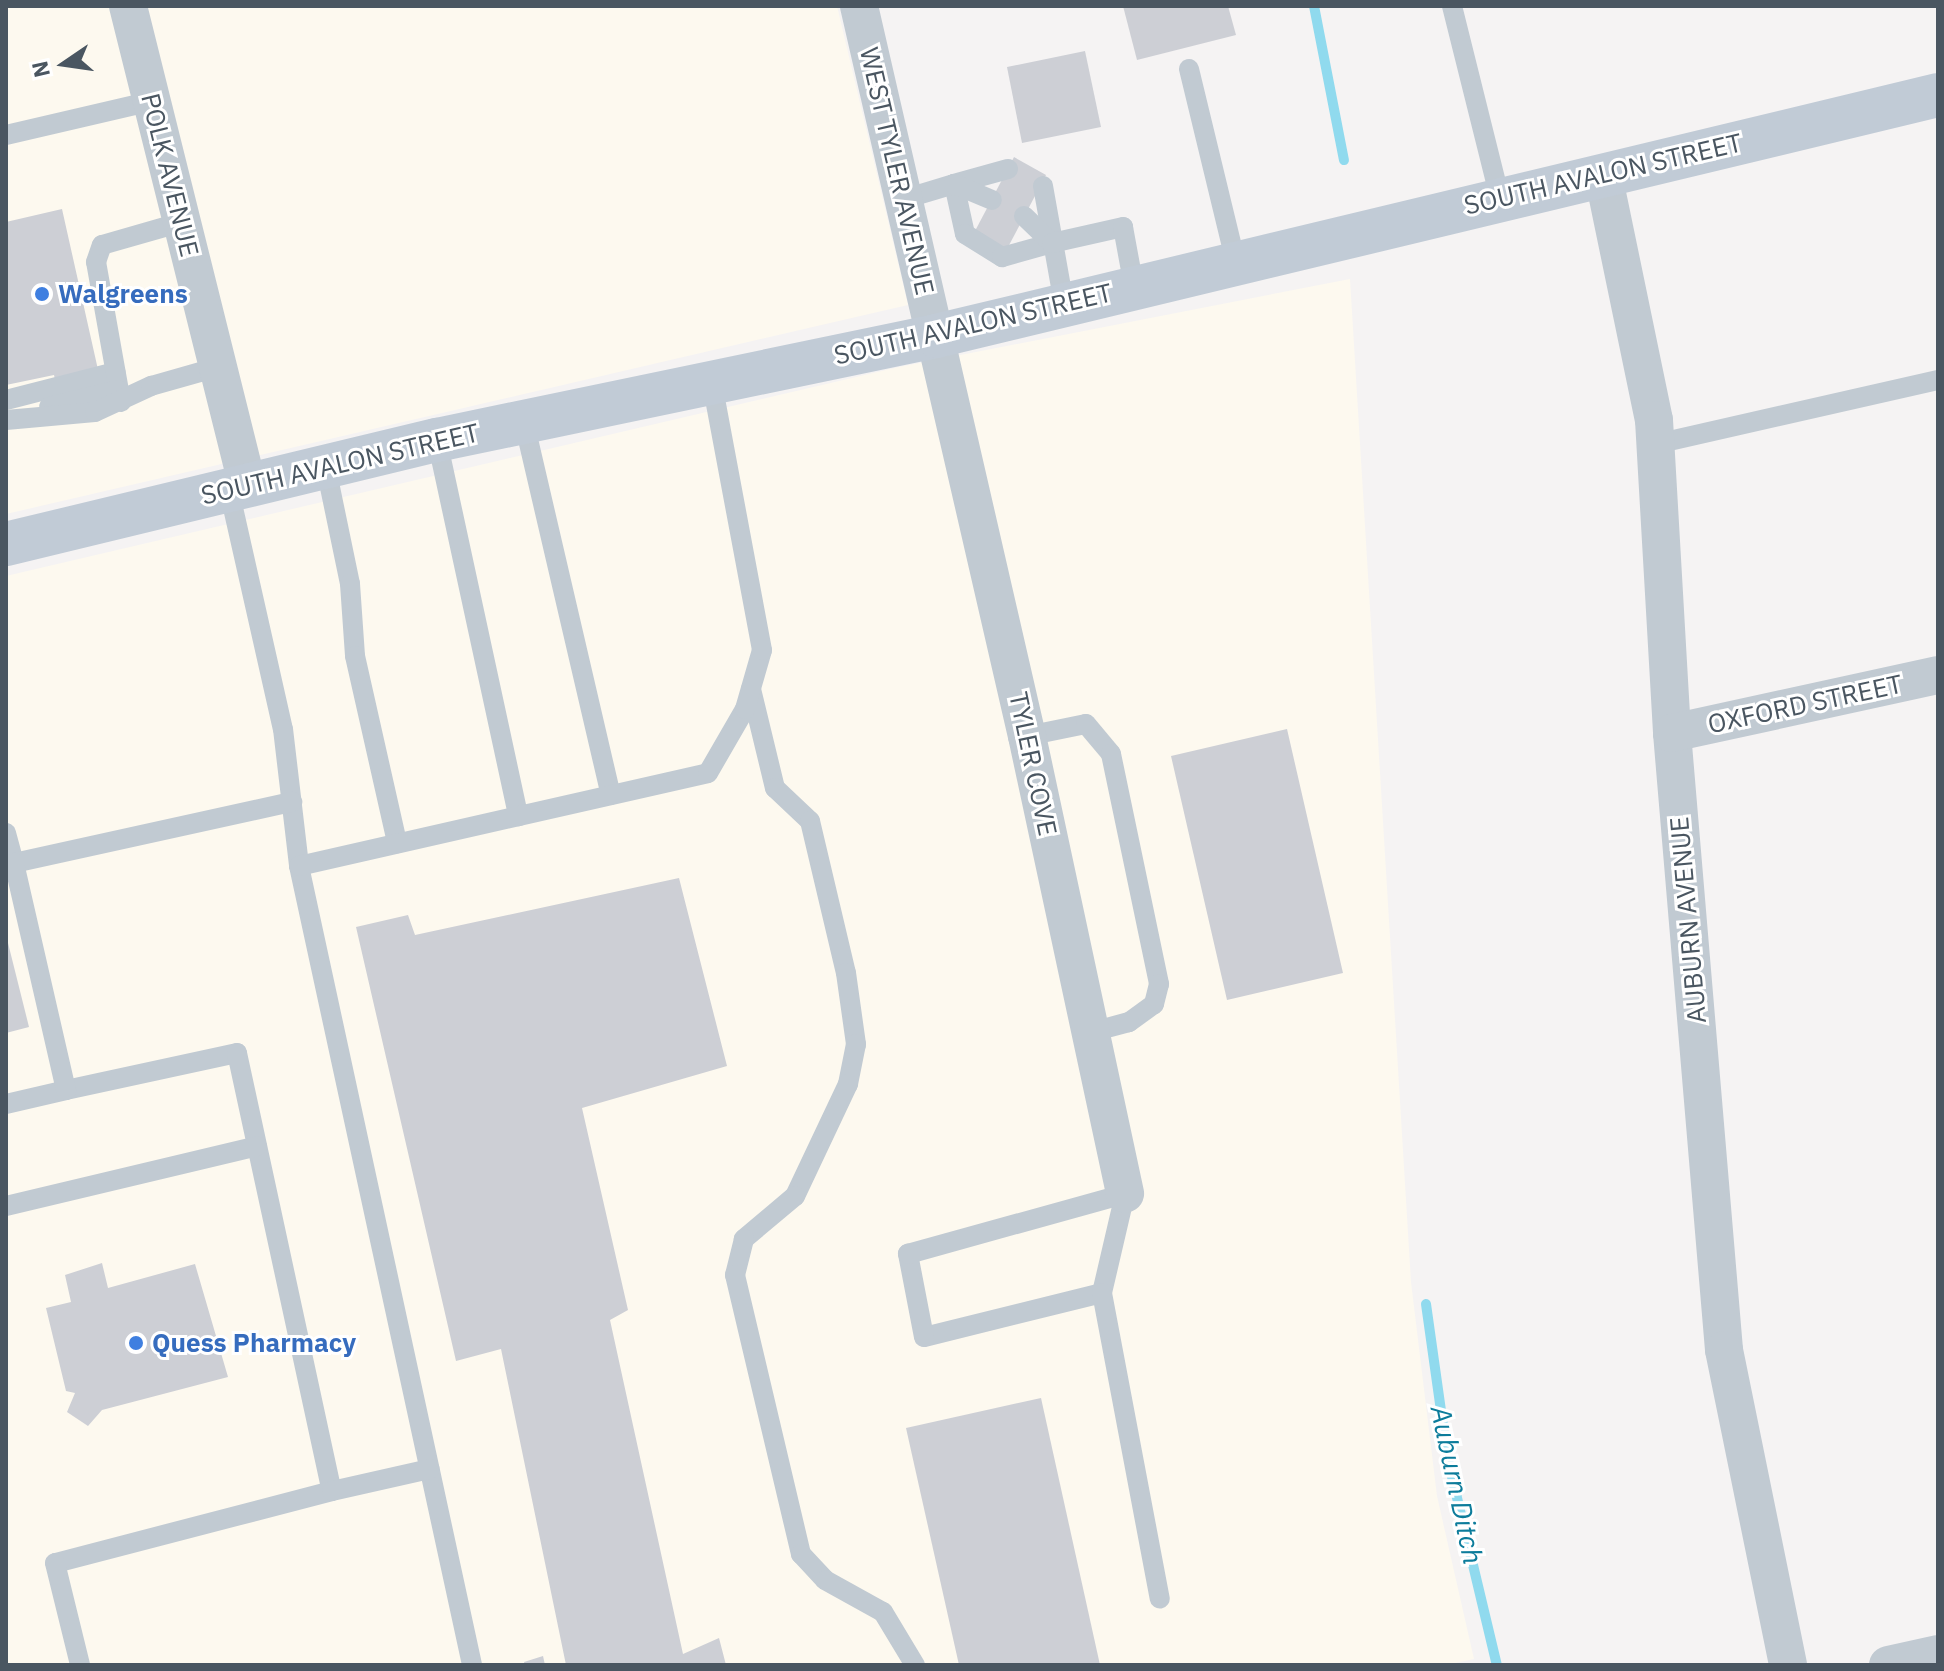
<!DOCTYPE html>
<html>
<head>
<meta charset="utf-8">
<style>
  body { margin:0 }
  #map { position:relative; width:1944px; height:1671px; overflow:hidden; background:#f5f3f3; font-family:"IBM Plex Sans",sans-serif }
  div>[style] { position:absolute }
  .commercial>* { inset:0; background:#fdf9ef }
  .stream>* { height:10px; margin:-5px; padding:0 5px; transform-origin:5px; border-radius:5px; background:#90daee }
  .building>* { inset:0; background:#cdcfd5 }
  .lane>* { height:20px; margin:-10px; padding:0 10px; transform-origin:10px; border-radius:10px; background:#c1cad2 }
  .street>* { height:38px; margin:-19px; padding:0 19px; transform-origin:19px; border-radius:19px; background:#c1cad2 }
  .secondary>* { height:44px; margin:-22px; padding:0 22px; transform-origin:22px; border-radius:22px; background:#c1cbd6 }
  .dots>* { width:22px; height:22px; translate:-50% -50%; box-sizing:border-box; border:4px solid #fff; border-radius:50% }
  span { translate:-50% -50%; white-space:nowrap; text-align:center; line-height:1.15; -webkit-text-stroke:6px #fff; paint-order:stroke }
  .street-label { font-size:26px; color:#4a5661 }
  .shop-label { font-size:26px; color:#366cbe; font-weight:700 }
  .left { translate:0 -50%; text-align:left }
  .water-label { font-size:28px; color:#0c7c9b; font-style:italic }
  .frame { position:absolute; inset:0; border:8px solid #4a5661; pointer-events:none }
  .north { position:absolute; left:24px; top:24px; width:80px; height:80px; -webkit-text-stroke:6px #fff; paint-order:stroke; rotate:257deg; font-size:22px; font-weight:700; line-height:32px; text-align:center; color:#4a5661 }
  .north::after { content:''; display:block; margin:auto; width:28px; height:36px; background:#4a5661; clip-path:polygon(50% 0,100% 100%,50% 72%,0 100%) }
</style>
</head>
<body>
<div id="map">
  <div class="commercial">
    <i style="clip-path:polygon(6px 6px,837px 6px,908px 305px,6px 514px)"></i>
    <i style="clip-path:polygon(1350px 279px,1411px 1282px,1437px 1496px,1474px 1659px,1446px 1665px,6px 1665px,6px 576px,899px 367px)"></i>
  </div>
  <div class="stream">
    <i style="left:1314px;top:6px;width:157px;rotate:79deg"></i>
    <i style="left:1426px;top:1304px;width:158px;rotate:82deg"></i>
    <i style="left:1448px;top:1460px;width:211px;rotate:76.6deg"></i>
  </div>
  <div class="building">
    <i style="clip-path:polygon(1123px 6px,1228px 6px,1236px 35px,1137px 60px)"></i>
    <i style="clip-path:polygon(1085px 51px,1101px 127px,1022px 143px,1007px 67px)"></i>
    <i style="clip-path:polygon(1014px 157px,1046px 175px,1007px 249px,975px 231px)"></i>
    <i style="clip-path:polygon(62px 209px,103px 392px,60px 402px,54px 375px,6px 385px,6px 222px)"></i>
    <i style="clip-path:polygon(1287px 729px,1343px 973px,1227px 1000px,1171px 756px)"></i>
    <i style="clip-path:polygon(679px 878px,727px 1066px,582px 1108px,628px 1310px,610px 1320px,683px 1654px,719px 1638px,726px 1665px,566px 1665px,501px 1349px,456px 1361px,356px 927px,408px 915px,415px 935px)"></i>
    <i style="clip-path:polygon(6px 935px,29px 1027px,6px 1033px)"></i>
    <i style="clip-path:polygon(102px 1263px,108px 1288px,195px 1264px,228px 1377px,102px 1410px,88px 1426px,67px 1412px,75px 1393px,66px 1391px,46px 1308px,71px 1302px,65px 1275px)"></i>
    <i style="clip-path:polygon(1041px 1398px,1100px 1665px,959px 1665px,906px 1428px)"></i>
    <i style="clip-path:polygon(543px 1656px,545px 1665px,525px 1665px,524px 1662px)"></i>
  </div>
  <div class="lane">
    <i style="left:1452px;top:6px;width:199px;rotate:76deg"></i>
    <i style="left:1189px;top:69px;width:200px;rotate:76.4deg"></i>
    <i style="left:6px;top:135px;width:150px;rotate:-13.1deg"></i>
    <i style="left:1008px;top:169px;width:56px;rotate:164.5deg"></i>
    <i style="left:954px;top:184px;width:51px;rotate:77.6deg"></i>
    <i style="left:965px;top:234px;width:44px;rotate:31.9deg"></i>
    <i style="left:1002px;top:257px;width:52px;rotate:-15.6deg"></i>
    <i style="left:1043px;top:186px;width:120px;rotate:79.9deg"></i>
    <i style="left:901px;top:200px;width:55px;rotate:-16.8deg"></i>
    <i style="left:954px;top:184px;width:41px;rotate:22.8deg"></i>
    <i style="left:1024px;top:216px;width:39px;rotate:44deg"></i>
    <i style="left:1052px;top:243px;width:73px;rotate:-12.7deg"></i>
    <i style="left:1123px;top:227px;width:61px;rotate:79.6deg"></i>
    <i style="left:6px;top:400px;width:113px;rotate:-14.4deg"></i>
    <i style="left:121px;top:402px;width:142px;rotate:-100.1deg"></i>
    <i style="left:96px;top:262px;width:18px;rotate:-71deg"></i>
    <i style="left:102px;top:245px;width:83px;rotate:-16deg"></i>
    <i style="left:49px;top:407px;width:71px;rotate:-13.8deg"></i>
    <i style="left:6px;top:420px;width:89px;rotate:-5.1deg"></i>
    <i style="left:95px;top:412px;width:62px;rotate:-24.9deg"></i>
    <i style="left:151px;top:386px;width:70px;rotate:-15.8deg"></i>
    <i style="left:524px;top:422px;width:383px;rotate:76.9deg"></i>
    <i style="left:437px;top:440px;width:385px;rotate:77.8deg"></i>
    <i style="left:1656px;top:444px;width:289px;rotate:-12.8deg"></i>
    <i style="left:326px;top:468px;width:118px;rotate:78.3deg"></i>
    <i style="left:350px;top:584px;width:72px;rotate:86deg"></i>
    <i style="left:355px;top:656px;width:192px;rotate:77.3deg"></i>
    <i style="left:229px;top:490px;width:245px;rotate:77.3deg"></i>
    <i style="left:283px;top:729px;width:138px;rotate:83.3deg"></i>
    <i style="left:299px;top:866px;width:818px;rotate:77.78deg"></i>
    <i style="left:751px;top:689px;width:102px;rotate:76.4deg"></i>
    <i style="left:775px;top:788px;width:48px;rotate:43.3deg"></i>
    <i style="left:810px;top:821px;width:156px;rotate:76.7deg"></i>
    <i style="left:846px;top:973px;width:72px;rotate:82deg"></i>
    <i style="left:856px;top:1044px;width:41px;rotate:101.3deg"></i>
    <i style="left:848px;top:1084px;width:124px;rotate:115.3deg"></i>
    <i style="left:795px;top:1196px;width:67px;rotate:139.9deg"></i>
    <i style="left:744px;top:1239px;width:37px;rotate:104deg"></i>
    <i style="left:735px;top:1275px;width:287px;rotate:76.7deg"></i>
    <i style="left:801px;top:1554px;width:35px;rotate:47deg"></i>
    <i style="left:825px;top:1580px;width:66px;rotate:28.9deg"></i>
    <i style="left:883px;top:1612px;width:62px;rotate:58.9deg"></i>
    <i style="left:1027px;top:736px;width:60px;rotate:-11.5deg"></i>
    <i style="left:1086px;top:724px;width:39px;rotate:50deg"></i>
    <i style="left:1111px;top:754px;width:235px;rotate:78.2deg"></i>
    <i style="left:1159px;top:984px;width:21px;rotate:104deg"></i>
    <i style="left:1154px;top:1004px;width:31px;rotate:144deg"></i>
    <i style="left:1129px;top:1022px;width:39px;rotate:165deg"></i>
    <i style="left:6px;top:833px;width:31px;rotate:75deg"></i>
    <i style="left:14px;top:863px;width:285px;rotate:-12.4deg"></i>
    <i style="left:299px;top:866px;width:419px;rotate:-12.8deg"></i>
    <i style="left:708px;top:773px;width:74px;rotate:-60deg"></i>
    <i style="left:745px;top:709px;width:61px;rotate:-73.9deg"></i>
    <i style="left:762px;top:650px;width:273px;rotate:-100.6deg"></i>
    <i style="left:66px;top:1090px;width:175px;rotate:-12.2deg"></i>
    <i style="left:237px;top:1053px;width:448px;rotate:77.8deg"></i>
    <i style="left:332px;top:1491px;width:286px;rotate:165.4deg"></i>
    <i style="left:55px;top:1563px;width:105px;rotate:76.2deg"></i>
    <i style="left:6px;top:1104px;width:62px;rotate:-13.1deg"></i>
    <i style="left:66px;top:1090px;width:233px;rotate:-102.9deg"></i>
    <i style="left:6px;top:1206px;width:258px;rotate:-13.4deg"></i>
    <i style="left:1102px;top:1293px;width:183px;rotate:166.1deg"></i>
    <i style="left:924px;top:1337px;width:85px;rotate:-100.9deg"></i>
    <i style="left:908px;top:1254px;width:225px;rotate:-15.5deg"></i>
    <i style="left:1125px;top:1194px;width:102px;rotate:103.1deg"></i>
    <i style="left:1102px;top:1293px;width:311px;rotate:79.3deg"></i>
    <i style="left:332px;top:1491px;width:100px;rotate:-12.7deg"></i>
  </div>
  <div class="street">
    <i style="left:128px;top:6px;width:494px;rotate:76deg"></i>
    <i style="left:859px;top:6px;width:749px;rotate:77.04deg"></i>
    <i style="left:1027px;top:736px;width:468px;rotate:77.9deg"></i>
    <i style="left:1603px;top:174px;width:251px;rotate:78.3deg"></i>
    <i style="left:1654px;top:420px;width:314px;rotate:86.7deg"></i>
    <i style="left:1672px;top:733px;width:619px;rotate:85.18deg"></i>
    <i style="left:1724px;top:1350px;width:321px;rotate:78.5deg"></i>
    <i style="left:1672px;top:733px;width:272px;rotate:-12.3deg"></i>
    <i style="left:1888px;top:1665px;width:51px;rotate:-12.4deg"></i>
  </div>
  <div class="secondary">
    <i style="left:6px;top:544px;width:443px;rotate:-13.6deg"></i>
    <i style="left:437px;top:440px;width:510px;rotate:-11.77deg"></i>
    <i style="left:936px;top:336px;width:1031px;rotate:-13.52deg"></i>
  </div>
  <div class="dots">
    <i style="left:42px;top:294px;background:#3f7fe0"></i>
    <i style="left:136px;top:1343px;background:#3f7fe0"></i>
  </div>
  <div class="street-label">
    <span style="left:897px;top:171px;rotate:77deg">WEST TYLER AVENUE</span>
    <span style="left:1603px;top:174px;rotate:-13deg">SOUTH AVALON STREET</span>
    <span style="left:170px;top:175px;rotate:76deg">POLK AVENUE</span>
    <span style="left:973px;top:324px;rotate:-13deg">SOUTH AVALON STREET</span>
    <span style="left:340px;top:464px;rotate:-13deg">SOUTH AVALON STREET</span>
    <span style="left:1805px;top:704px;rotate:-12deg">OXFORD STREET</span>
    <span style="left:1033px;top:764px;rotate:78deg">TYLER COVE</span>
    <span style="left:1688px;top:920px;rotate:-95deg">AUBURN AVENUE</span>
  </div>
  <div class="shop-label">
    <span class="left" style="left:58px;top:294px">Walgreens</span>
    <span class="left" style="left:152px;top:1343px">Quess Pharmacy</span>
  </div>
  <div class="water-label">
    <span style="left:1457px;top:1485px;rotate:78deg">Auburn Ditch</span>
  </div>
  <div class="frame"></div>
  <div class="north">N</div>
</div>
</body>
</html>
